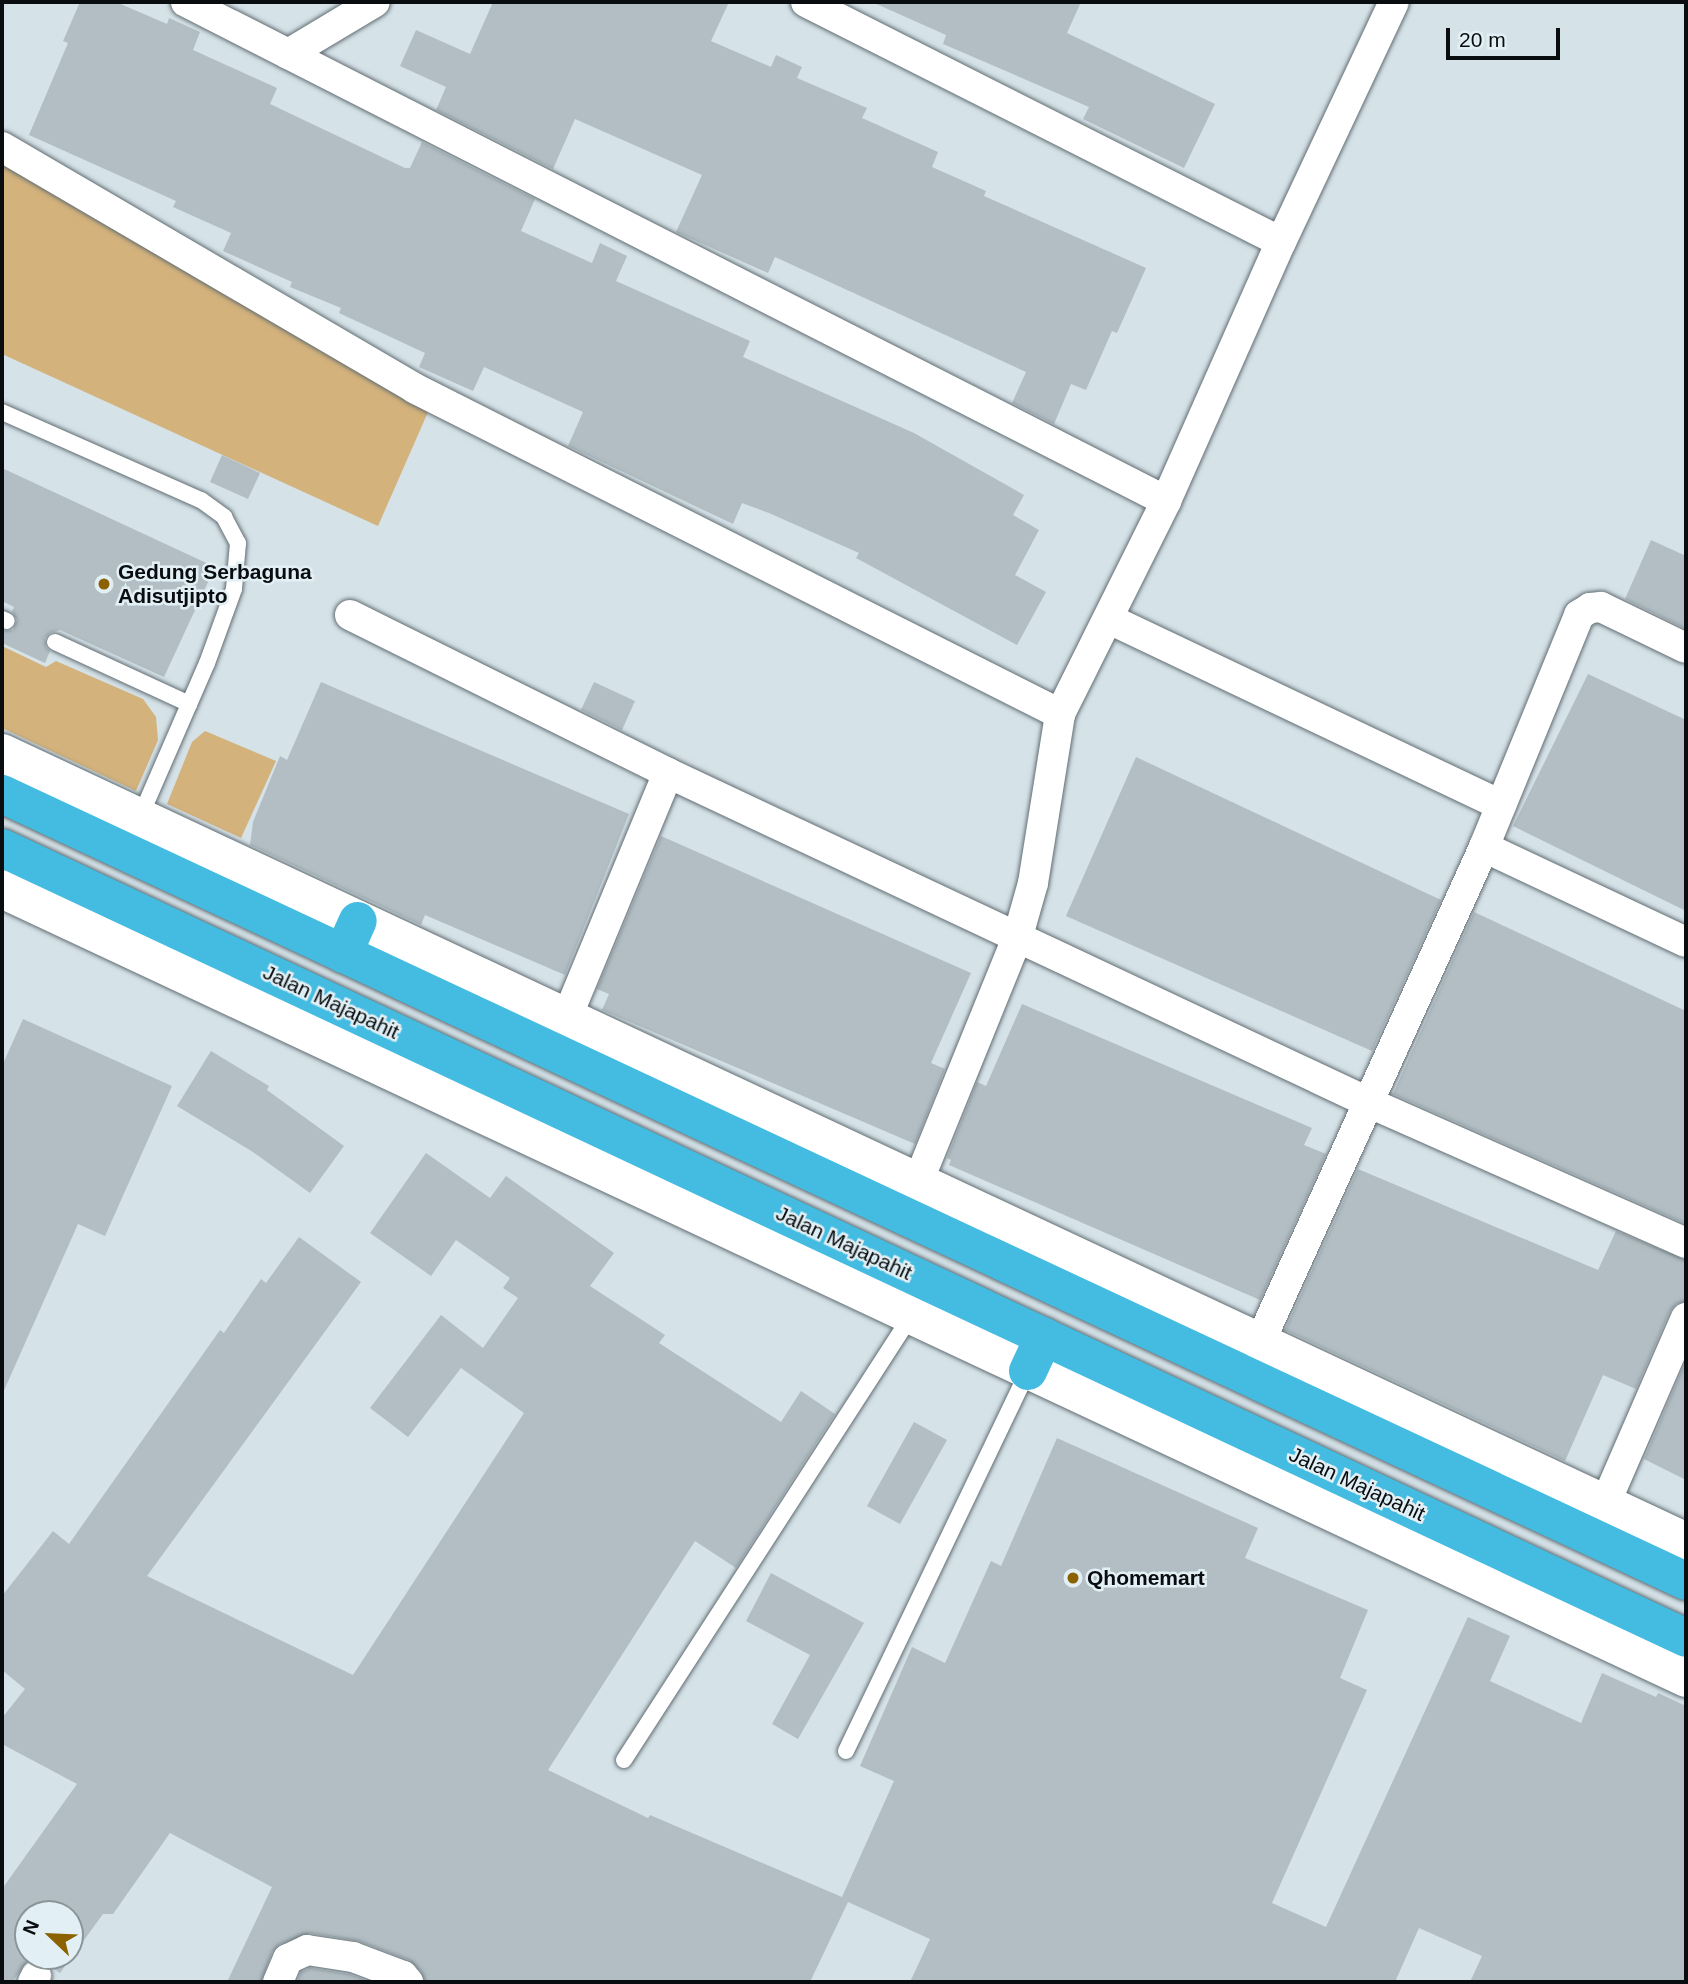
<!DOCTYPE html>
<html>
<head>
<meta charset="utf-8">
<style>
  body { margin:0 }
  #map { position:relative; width:1688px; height:1984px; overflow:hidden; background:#d5e2e8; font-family:Arial,sans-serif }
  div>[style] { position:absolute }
  .green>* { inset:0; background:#d3b27c }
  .building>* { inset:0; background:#b2bec4 }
  .roads { filter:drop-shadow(0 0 2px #616d72) drop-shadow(0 0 2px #616d72) }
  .service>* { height:16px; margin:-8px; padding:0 8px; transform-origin:8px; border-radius:8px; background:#fff }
  .minor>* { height:30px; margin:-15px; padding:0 15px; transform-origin:15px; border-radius:15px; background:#fff }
  .tertiary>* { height:38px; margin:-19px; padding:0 19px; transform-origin:19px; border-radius:19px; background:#fff }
  .trunk>* { height:38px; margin:-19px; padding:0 19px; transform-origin:19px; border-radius:19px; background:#44bce2 }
  .dots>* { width:19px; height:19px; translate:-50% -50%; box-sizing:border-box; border:4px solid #e2f0f5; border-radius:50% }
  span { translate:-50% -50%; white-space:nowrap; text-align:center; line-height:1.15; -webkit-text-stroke:5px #e2f0f5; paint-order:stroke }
  .poi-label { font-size:21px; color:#090d0f; font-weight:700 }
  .left { translate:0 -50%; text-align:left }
  .street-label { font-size:21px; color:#090d0f }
  .frame { position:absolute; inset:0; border:4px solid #090d0f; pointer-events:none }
  .north { position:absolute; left:14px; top:1900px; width:70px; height:70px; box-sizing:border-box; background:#e2f0f5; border:2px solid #8b9599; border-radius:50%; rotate:293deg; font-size:19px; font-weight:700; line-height:28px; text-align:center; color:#090d0f }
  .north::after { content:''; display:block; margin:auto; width:24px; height:32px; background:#8b6102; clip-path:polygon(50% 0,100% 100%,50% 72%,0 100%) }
  .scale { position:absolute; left:1446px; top:28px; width:114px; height:32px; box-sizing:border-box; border:4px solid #090d0f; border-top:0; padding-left:9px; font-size:21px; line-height:24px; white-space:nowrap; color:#090d0f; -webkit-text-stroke:5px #e2f0f5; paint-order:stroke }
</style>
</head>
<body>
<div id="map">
  <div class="green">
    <i style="clip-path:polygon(2px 162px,439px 387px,378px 526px,2px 354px)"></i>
    <i style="clip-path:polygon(2px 646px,46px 667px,56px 661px,143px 699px,156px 717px,158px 740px,136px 791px,2px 728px)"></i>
    <i style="clip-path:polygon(205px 731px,276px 761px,241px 838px,167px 804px,192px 742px)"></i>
  </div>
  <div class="building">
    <i style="clip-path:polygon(80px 2px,116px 2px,167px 24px,169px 18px,200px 32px,193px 50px,277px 88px,270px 104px,405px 168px,410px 168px,422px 142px,535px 199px,521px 231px,592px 263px,600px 243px,627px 256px,616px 281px,750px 341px,743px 357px,914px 433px,1024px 495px,1013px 515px,1039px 530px,1015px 575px,1046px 592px,1017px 645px,856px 558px,859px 553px,769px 513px,742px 503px,733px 524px,568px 446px,583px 412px,484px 367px,473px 391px,419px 367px,425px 353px,339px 313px,341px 308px,290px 287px,292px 282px,223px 251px,231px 233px,173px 207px,176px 201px,29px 135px,68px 43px,63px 41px)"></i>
    <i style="clip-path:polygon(493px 2px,729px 2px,711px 41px,771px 67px,776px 55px,802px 67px,797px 78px,867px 108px,862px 118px,938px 152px,932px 167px,986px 191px,984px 196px,1146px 268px,1117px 333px,1112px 331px,1086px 390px,1071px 384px,1054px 424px,1012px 403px,1026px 372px,775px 257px,768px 273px,676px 232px,702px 175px,575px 119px,553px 169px,436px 110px,446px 87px,400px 66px,416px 30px,470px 54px)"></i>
    <i style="clip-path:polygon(872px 2px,1081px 2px,1067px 33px,1215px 104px,1184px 168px,1083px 119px,1089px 107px,943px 44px,946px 35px)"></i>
    <i style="clip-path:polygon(222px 455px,260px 473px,248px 499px,210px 482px)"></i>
    <i style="clip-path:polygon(2px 468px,215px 567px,164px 677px,60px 630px,50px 633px,45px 638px,46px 647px,50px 651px,45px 663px,2px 643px,3px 631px,13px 630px,17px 620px,12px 612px,14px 607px,2px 601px)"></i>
    <i style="clip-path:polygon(1651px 540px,1686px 556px,1686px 629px,1625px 599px)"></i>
    <i style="clip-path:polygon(1588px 674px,1686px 720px,1686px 911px,1513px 826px)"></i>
    <i style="clip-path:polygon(321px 682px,629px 814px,565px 975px,425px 915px,421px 925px,250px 845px,253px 822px,280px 756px,287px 760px)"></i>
    <i style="clip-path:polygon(594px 682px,635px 701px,622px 730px,581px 710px)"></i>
    <i style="clip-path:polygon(1136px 757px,1441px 900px,1372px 1051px,1066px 916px)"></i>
    <i style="clip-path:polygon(661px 836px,971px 973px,931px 1063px,945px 1069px,915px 1144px,602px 1010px,609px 994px,597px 989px)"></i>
    <i style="clip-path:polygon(1474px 912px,1686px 1011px,1686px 1224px,1393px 1094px)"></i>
    <i style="clip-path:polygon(1022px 1004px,1312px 1128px,1304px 1145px,1326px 1154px,1260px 1300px,949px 1165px,951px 1160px,947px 1158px,977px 1082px,986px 1086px)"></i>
    <i style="clip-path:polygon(23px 1019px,172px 1086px,105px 1236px,78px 1224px,2px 1395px,2px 1066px)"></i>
    <i style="clip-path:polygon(211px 1051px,269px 1086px,267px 1090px,344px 1146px,310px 1193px,253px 1152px,177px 1106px)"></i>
    <i style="clip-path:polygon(426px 1153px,490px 1198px,506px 1176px,614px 1253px,590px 1286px,665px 1335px,659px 1343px,781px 1422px,801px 1391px,835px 1414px,736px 1568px,695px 1541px,548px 1770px,648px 1818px,650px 1815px,842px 1897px,894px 1781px,860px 1766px,912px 1647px,945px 1663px,991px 1561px,1001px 1566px,1057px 1438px,1258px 1528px,1245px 1558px,1368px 1610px,1340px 1678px,1367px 1690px,1272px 1903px,1326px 1927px,1468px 1617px,1510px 1636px,1490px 1681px,1581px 1723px,1602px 1673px,1656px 1697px,1658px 1693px,1686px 1706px,1686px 1982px,1470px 1982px,1482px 1956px,1419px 1928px,1395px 1982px,910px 1982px,930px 1939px,848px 1902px,810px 1982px,425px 1982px,421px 1971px,409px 1960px,359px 1941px,310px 1933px,280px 1944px,272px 1952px,261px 1982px,227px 1982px,272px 1887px,170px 1833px,113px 1914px,103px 1914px,60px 1973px,35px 1956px,70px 1956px,70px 1914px,28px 1914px,28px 1956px,31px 1956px,12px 1982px,2px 1982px,2px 1889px,77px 1784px,2px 1744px,2px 1718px,25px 1689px,2px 1670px,2px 1596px,53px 1531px,69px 1544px,220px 1330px,224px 1333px,261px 1279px,266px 1283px,299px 1237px,361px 1282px,147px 1576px,353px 1675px,524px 1413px,461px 1368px,408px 1437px,370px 1408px,441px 1315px,483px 1348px,518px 1298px,503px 1288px,510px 1278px,456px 1240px,431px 1276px,370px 1233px)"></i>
    <i style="clip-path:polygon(1358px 1169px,1598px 1270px,1616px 1231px,1686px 1260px,1686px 1301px,1676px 1304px,1670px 1311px,1636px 1389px,1603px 1375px,1565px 1461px,1285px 1330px)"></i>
    <i style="clip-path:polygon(1686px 1361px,1686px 1480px,1644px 1459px)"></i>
    <i style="clip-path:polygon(914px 1422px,947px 1440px,900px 1524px,867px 1506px)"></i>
    <i style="clip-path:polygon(771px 1573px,864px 1623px,798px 1739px,772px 1724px,810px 1655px,746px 1621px)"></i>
    <i style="clip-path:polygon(310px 1968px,349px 1974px,370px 1982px,297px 1982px,301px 1972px)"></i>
  </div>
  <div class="roads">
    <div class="service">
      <i style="left:2px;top:412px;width:218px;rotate:23.9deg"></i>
      <i style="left:201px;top:500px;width:29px;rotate:36deg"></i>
      <i style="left:224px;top:517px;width:30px;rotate:62deg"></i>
      <i style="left:238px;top:543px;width:46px;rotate:95deg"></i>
      <i style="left:234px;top:589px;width:79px;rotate:110deg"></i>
      <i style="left:207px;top:663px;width:168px;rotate:113.5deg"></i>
      <i style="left:2px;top:619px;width:5px;rotate:22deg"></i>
      <i style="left:55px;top:642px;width:148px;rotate:24.8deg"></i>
      <i style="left:846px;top:1751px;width:421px;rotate:-64.4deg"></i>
      <i style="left:624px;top:1760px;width:529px;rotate:-57.12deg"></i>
    </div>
    <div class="minor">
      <i style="left:186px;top:2px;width:1100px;rotate:26.98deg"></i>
      <i style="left:806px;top:2px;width:532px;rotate:26.81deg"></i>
      <i style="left:288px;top:54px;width:101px;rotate:-30.9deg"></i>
      <i style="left:2px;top:147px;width:477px;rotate:30.3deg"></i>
      <i style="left:414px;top:388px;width:724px;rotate:26.78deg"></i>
      <i style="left:350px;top:615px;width:355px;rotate:26.4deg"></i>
      <i style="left:668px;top:773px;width:776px;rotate:25.18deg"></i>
      <i style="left:1370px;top:1103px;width:346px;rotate:23.9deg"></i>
      <i style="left:1109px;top:619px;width:434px;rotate:25.4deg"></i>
      <i style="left:1484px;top:847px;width:223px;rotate:25.2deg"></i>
      <i style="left:567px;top:1017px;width:264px;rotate:-67.5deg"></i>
      <i style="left:918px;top:1182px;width:266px;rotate:-67.9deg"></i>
      <i style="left:1018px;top:936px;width:55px;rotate:-74.2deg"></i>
      <i style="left:1033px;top:883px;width:171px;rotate:-80.9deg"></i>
      <i style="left:1060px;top:714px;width:238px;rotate:-63.5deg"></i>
      <i style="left:1166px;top:501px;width:283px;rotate:-66.1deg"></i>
      <i style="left:1281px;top:242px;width:265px;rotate:-64.8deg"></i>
      <i style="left:1260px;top:1342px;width:543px;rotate:-65.65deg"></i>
      <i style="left:1484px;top:847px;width:251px;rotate:-67.7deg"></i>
      <i style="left:1579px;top:615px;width:13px;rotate:-32deg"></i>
      <i style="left:1590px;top:608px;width:11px;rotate:-5deg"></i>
      <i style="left:1601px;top:607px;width:94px;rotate:25.8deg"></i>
      <i style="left:1605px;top:1504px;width:203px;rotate:-66.5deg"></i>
      <i style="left:33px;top:1982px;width:7px;rotate:-63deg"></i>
      <i style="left:278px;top:1982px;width:25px;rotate:-67deg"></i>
      <i style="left:288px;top:1959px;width:21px;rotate:-25deg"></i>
      <i style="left:307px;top:1950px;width:47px;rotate:8.7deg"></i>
      <i style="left:353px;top:1957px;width:53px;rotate:20.8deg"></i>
      <i style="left:403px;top:1976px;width:8px;rotate:50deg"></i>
    </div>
    <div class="tertiary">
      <i style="left:2px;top:753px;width:1860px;rotate:25.1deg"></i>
      <i style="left:2px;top:889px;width:1860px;rotate:25.1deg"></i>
    </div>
    <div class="trunk">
      <i style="left:2px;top:794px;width:1859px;rotate:25.05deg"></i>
      <i style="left:2px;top:848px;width:1860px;rotate:25.13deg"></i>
      <i style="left:343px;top:954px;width:36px;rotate:-66deg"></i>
      <i style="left:1028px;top:1371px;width:38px;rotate:-65deg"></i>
    </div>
  </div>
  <div class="dots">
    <i style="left:104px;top:584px;background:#8b6102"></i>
    <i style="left:1073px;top:1578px;background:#8b6102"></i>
  </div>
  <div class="poi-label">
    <span class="left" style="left:118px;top:584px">Gedung Serbaguna<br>Adisutjipto</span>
    <span class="left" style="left:1087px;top:1578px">Qhomemart</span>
  </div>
  <div class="street-label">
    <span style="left:331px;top:1002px;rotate:25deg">Jalan Majapahit</span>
    <span style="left:844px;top:1243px;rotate:25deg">Jalan Majapahit</span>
    <span style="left:1357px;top:1484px;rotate:25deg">Jalan Majapahit</span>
  </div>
  <div class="frame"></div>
  <div class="north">N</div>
  <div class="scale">20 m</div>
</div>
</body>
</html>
